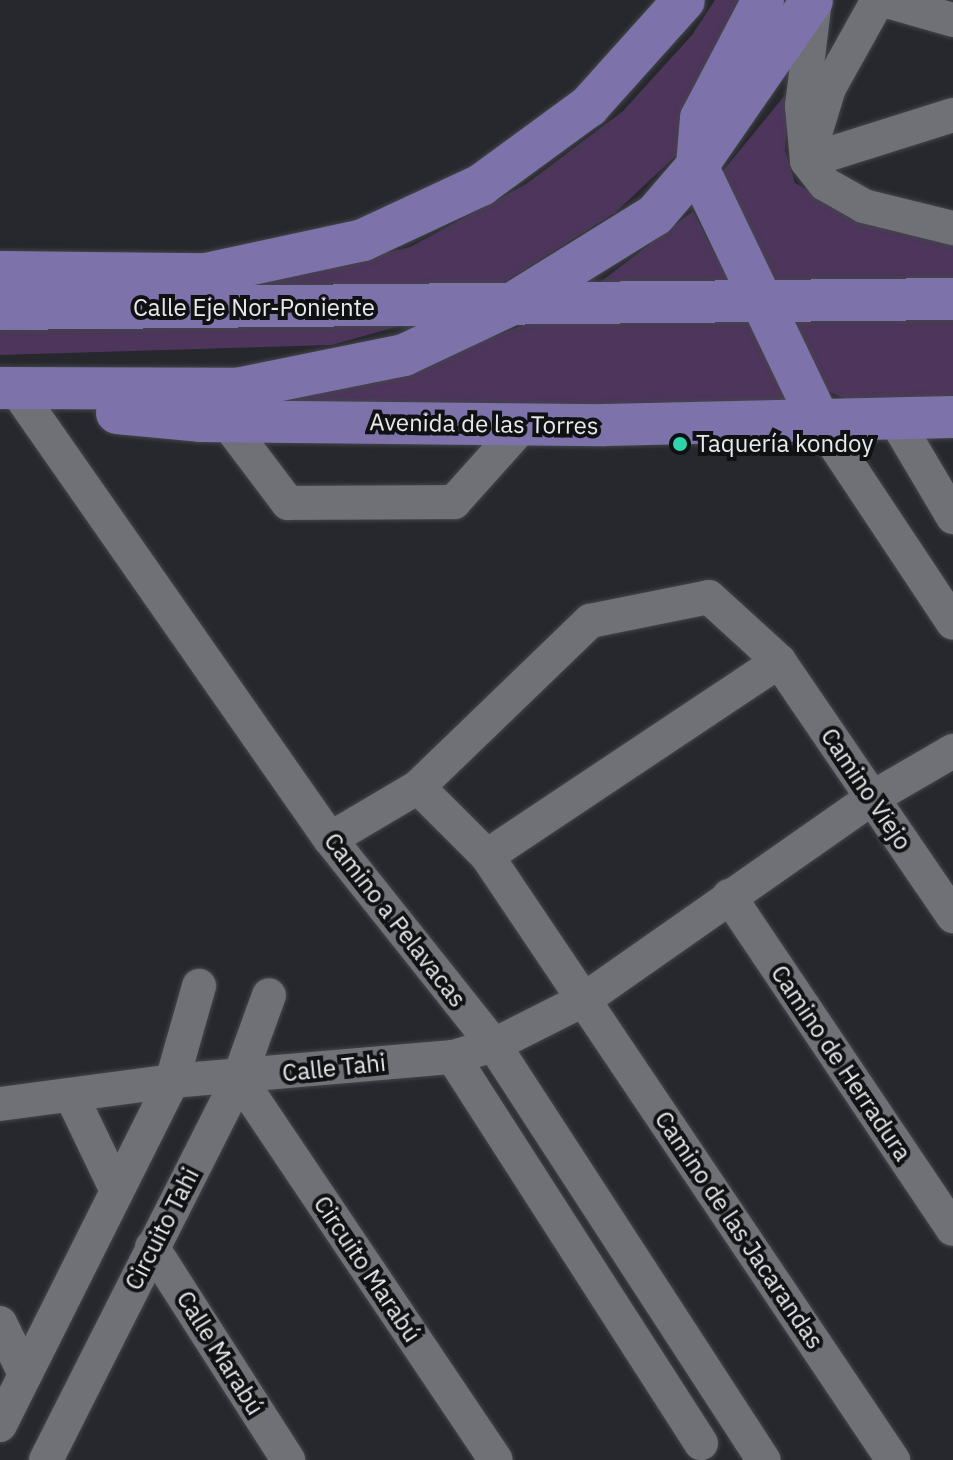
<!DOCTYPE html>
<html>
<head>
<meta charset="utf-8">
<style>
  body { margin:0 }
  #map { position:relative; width:953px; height:1460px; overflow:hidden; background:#26282d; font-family:"IBM Plex Sans",sans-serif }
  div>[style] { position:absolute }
  .green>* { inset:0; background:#4d355c }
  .roads { filter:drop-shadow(0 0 2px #434549) drop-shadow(0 0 2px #434549) }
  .minor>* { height:34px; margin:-17px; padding:0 17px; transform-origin:17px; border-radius:17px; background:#6f7177 }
  .major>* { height:42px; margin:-21px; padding:0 21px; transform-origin:21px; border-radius:21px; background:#7d73aa }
  .dots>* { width:22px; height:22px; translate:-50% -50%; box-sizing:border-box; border:4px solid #101113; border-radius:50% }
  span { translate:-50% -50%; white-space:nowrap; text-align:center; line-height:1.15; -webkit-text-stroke:8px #101113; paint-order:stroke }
  .street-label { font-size:24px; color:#e8e9ec }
  .poi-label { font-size:24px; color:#e8e9ec }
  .left { translate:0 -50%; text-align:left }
</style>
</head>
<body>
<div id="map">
  <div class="green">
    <i style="clip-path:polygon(715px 0,746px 0,684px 148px,616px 212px,489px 292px,167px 292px,254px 284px,410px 247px,526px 184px,623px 111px,692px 35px)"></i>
    <i style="clip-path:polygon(790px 89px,785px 150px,795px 183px,818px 196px,953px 244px,953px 282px,770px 286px,713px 183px)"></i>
    <i style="clip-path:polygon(693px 211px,730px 283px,582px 296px)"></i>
    <i style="clip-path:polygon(752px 313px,801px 408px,191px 409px,406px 371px,544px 317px)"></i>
    <i style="clip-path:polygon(953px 315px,953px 395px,858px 405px,817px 386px,792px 317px)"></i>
    <i style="clip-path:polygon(406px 324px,332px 345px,0 355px,0 331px)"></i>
  </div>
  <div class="roads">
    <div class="minor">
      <i style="left:815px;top:0;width:107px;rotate:97deg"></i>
      <i style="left:802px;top:106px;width:55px;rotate:84.8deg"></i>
      <i style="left:807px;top:161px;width:29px;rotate:52deg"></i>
      <i style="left:825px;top:184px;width:45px;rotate:29.4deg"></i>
      <i style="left:864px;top:206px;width:92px;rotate:13.9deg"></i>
      <i style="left:883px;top:0;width:73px;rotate:15.9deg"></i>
      <i style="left:814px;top:137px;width:51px;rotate:-73deg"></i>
      <i style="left:829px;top:88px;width:101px;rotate:-60.9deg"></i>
      <i style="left:807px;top:161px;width:153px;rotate:-17.5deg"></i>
      <i style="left:15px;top:388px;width:550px;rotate:55.07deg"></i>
      <i style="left:330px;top:839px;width:263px;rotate:51.5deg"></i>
      <i style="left:494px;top:1045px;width:495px;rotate:57deg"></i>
      <i style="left:895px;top:419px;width:114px;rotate:59.4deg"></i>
      <i style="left:226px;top:421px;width:103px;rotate:52.9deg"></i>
      <i style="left:288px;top:503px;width:166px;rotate:-0.3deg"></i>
      <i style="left:454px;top:502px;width:105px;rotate:-48.1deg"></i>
      <i style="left:819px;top:421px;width:242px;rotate:56.4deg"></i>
      <i style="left:418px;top:787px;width:98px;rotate:45deg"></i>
      <i style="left:487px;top:856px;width:728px;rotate:56.09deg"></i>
      <i style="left:330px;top:839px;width:102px;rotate:-30.6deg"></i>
      <i style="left:418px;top:787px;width:239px;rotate:-44deg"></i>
      <i style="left:590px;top:621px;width:121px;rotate:-11.4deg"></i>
      <i style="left:709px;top:597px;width:95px;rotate:42.4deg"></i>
      <i style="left:779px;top:661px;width:309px;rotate:55.7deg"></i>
      <i style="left:487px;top:856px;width:351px;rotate:-33.7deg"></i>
      <i style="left:729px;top:896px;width:401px;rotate:56.1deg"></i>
      <i style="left:453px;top:1057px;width:459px;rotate:57.3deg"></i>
      <i style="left:239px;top:1078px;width:460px;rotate:56.1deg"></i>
      <i style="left:72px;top:1097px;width:104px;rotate:64.4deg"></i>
      <i style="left:0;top:1104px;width:174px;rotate:-7.6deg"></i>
      <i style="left:172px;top:1081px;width:282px;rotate:-4.9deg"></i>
      <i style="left:453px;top:1057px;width:43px;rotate:-16.3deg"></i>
      <i style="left:494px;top:1045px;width:102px;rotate:-26.8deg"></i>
      <i style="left:585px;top:999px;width:350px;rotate:-35deg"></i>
      <i style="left:872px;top:798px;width:94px;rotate:-30.1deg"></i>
      <i style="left:152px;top:1247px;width:253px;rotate:57.4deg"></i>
      <i style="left:0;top:1323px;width:57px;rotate:63.9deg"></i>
      <i style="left:0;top:1425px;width:385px;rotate:-63.4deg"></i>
      <i style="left:172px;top:1081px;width:99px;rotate:-74.1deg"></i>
      <i style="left:46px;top:1460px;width:428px;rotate:-63.2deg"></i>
      <i style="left:239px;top:1078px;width:88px;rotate:-70.1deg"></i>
    </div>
    <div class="major">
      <i style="left:763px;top:0;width:133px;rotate:117.7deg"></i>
      <i style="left:701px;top:118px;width:48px;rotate:94.8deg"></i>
      <i style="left:697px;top:166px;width:283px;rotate:64.4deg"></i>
      <i style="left:0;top:272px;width:206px;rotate:0.6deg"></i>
      <i style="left:206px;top:274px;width:161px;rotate:-12.2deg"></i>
      <i style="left:363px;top:240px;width:130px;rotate:-25deg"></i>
      <i style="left:481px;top:185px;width:134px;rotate:-36.2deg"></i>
      <i style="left:589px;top:106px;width:142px;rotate:-48.1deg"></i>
      <i style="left:0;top:309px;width:953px;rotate:-0.6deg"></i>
      <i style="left:0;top:388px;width:236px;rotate:0.2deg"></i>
      <i style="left:236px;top:389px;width:171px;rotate:-11.4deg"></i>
      <i style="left:404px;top:355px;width:115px;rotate:-25.2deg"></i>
      <i style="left:508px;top:306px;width:173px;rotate:-31.8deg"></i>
      <i style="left:655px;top:215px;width:65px;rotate:-49.4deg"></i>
      <i style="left:697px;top:166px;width:202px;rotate:-55.3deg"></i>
      <i style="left:117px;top:413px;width:83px;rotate:5.5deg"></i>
      <i style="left:200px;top:421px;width:404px;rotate:0.6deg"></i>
      <i style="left:604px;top:425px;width:349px;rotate:-1.3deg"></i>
    </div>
  </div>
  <div class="dots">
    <i style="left:680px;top:444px;background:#2fd4aa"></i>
  </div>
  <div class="street-label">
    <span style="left:254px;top:308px">Calle Eje Nor-Poniente</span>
    <span style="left:484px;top:424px;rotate:1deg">Avenida de las Torres</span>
    <span style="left:866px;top:789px;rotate:56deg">Camino Viejo</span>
    <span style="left:395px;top:920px;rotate:52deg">Camino a Pelavacas</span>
    <span style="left:841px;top:1063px;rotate:56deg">Camino de Herradura</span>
    <span style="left:334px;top:1068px;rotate:-6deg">Calle Tahi</span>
    <span style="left:162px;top:1229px;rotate:-63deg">Circuito Tahi</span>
    <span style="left:739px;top:1230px;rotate:56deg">Camino de las Jacarandas</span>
    <span style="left:367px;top:1269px;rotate:56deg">Circuito Marabú</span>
    <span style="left:220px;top:1353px;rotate:58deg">Calle Marabú</span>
  </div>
  <div class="poi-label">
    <span class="left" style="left:696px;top:444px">Taquería kondoy</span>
  </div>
</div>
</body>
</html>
